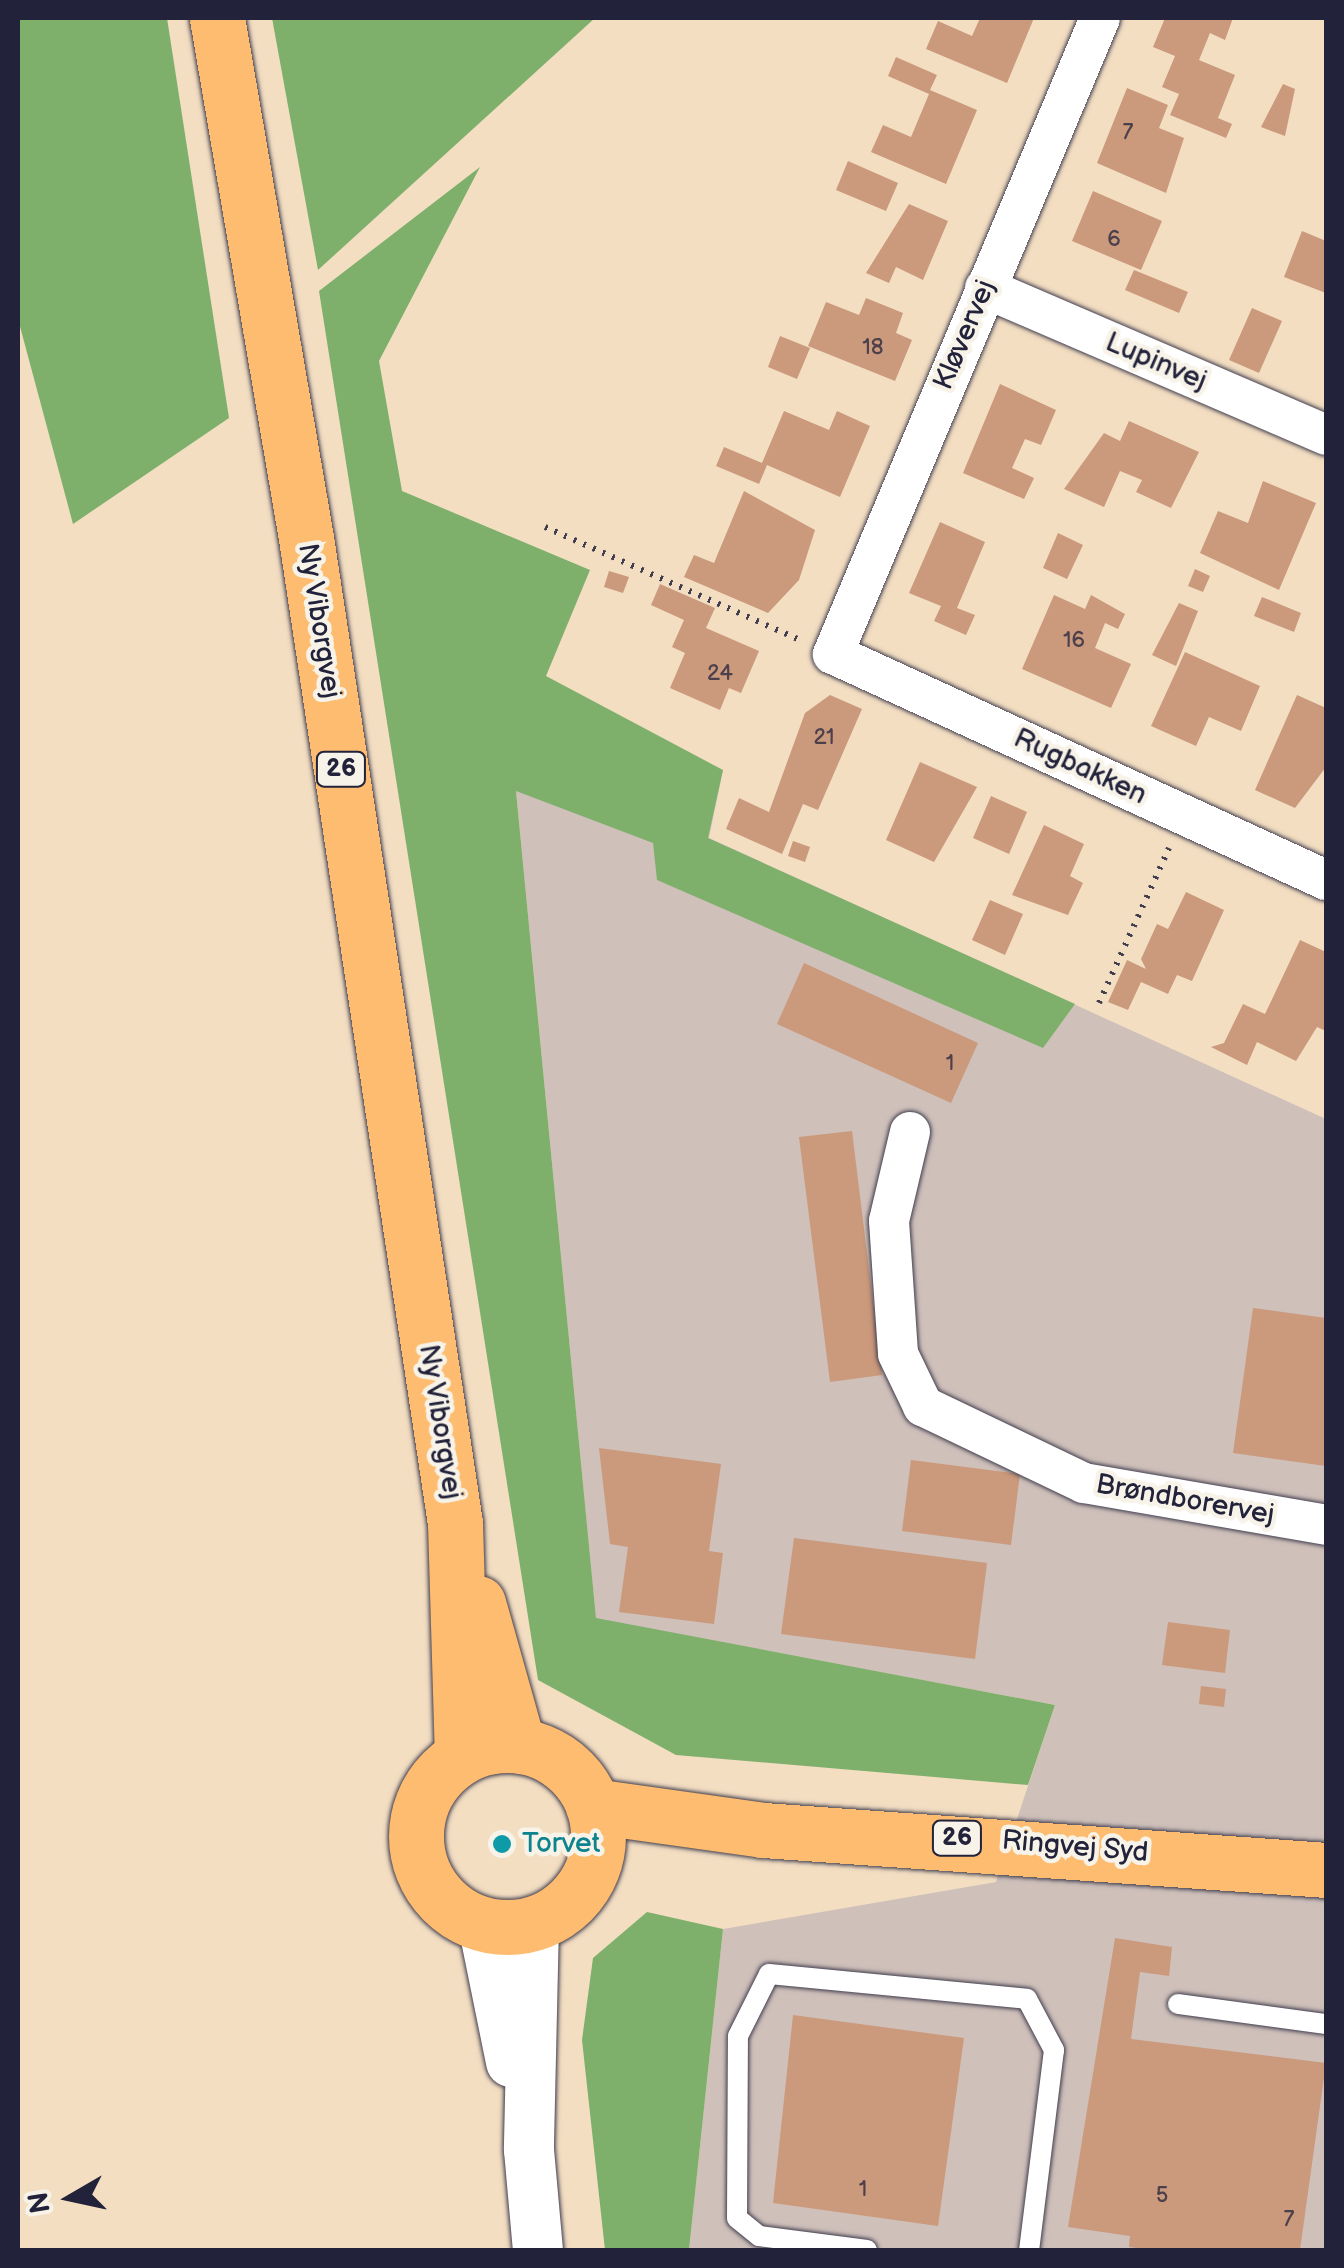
<!DOCTYPE html>
<html>
<head>
<meta charset="utf-8">
<style>
  body { margin:0 }
  #map { position:relative; width:1344px; height:2268px; overflow:hidden; background:#f3dec2; font-family:"Balsamiq Sans",sans-serif }
  div>[style] { position:absolute }
  .industrial>* { inset:0; background:#cfc0ba }
  .forest>* { inset:0; background:#7eb06c }
  .building>* { inset:0; background:#cb997b }
  .path>* { height:6px; margin-top:-3px; transform-origin:0; background:repeating-linear-gradient(90deg,#413e4f 0 2.5px,transparent 0 10.5px) }
  .roads { filter:drop-shadow(0 0 2px #413e4f) drop-shadow(0 0 2px #413e4f) }
  .service>* { height:20px; margin:-10px; padding:0 10px; transform-origin:10px; border-radius:10px; background:#fff }
  .minor>* { height:40px; margin:-20px; padding:0 20px; transform-origin:20px; border-radius:20px; background:#fff }
  .tertiary>* { height:50px; margin:-25px; padding:0 25px; transform-origin:25px; border-radius:25px; background:#fff }
  .primary>* { height:55px; margin:-27.5px; padding:0 27.5px; transform-origin:27.5px; border-radius:27.5px; background:#fdbc6f }
  .primary>.ring { margin:-27.5px; padding:0; box-sizing:content-box; background:none; border:55px solid #fdbc6f; border-radius:50% }
  .dots>* { width:28px; height:28px; translate:-50% -50%; box-sizing:border-box; border:5px solid #f7f3e8; border-radius:50% }
  span { translate:-50% -50%; white-space:nowrap; text-align:center; line-height:1.15; -webkit-text-stroke:9px #f7f3e8; paint-order:stroke }
  .number-label { font-size:22px; color:#4c404b }
  .number-label span { -webkit-text-stroke-width:0 }
  .shield-label span { padding:2px 8px; background:#f7f3e8; border:2px solid; border-radius:8px; -webkit-text-stroke-width:0 }
  .shield-label { font-size:25px; color:#22223b; font-weight:700 }
  .street-label { font-size:28px; color:#22223b }
  .culture-label { font-size:28px; color:#0d838f }
  .left { translate:0 -50%; text-align:left }
  .frame { position:absolute; inset:0; border:20px solid #22223b; pointer-events:none }
  .north { position:absolute; left:20px; top:2148px; width:100px; height:100px; -webkit-text-stroke:8px #f7f3e8; paint-order:stroke; rotate:261deg; font-size:28px; font-weight:700; line-height:40px; text-align:center; color:#22223b }
  .north::after { content:''; display:block; margin:auto; width:35px; height:45px; background:#22223b; clip-path:polygon(50% 0,100% 100%,50% 72%,0 100%) }
</style>
</head>
<body>
<div id="map">
  <div class="industrial">
    <i style="clip-path:polygon(723px 770px,709px 838px,1326px 1119px,1326px 2250px,689px 2250px,723px 1929px,996px 1882px,1055px 1705px,596px 1619px,516px 791px)"></i>
  </div>
  <div class="forest">
    <i style="clip-path:polygon(18px 18px,167px 18px,229px 418px,73px 524px,18px 319px)"></i>
    <i style="clip-path:polygon(272px 18px,595px 18px,318px 270px)"></i>
    <i style="clip-path:polygon(480px 167px,379px 361px,402px 491px,590px 570px,546px 676px,723px 770px,708px 838px,1075px 1004px,1043px 1048px,657px 880px,653px 843px,516px 791px,596px 1618px,1055px 1705px,1028px 1785px,676px 1755px,538px 1680px,319px 291px)"></i>
    <i style="clip-path:polygon(647px 1912px,723px 1929px,689px 2250px,605px 2250px,582px 2040px,593px 1958px)"></i>
  </div>
  <div class="building">
    <i style="clip-path:polygon(980px 18px,1034px 18px,1007px 83px,926px 49px,938px 21px,972px 36px)"></i>
    <i style="clip-path:polygon(1165px 18px,1233px 18px,1225px 40px,1210px 33px,1199px 60px,1235px 75px,1218px 118px,1232px 124px,1226px 138px,1170px 115px,1179px 94px,1162px 87px,1175px 56px,1153px 47px)"></i>
    <i style="clip-path:polygon(896px 57px,937px 75px,930px 90px,977px 110px,946px 184px,871px 152px,883px 125px,911px 137px,929px 94px,888px 76px)"></i>
    <i style="clip-path:polygon(1283px 84px,1295px 89px,1285px 136px,1261px 127px)"></i>
    <i style="clip-path:polygon(1127px 88px,1168px 105px,1159px 128px,1184px 138px,1166px 193px,1097px 163px)"></i>
    <i style="clip-path:polygon(848px 161px,898px 183px,886px 211px,836px 190px)"></i>
    <i style="clip-path:polygon(1093px 191px,1162px 221px,1141px 270px,1072px 241px)"></i>
    <i style="clip-path:polygon(909px 204px,948px 221px,923px 280px,896px 267px,889px 283px,866px 273px)"></i>
    <i style="clip-path:polygon(1302px 231px,1326px 241px,1326px 293px,1284px 277px)"></i>
    <i style="clip-path:polygon(1134px 270px,1188px 292px,1179px 313px,1125px 290px)"></i>
    <i style="clip-path:polygon(866px 298px,903px 313px,896px 333px,912px 340px,895px 381px,808px 346px,826px 302px,859px 315px)"></i>
    <i style="clip-path:polygon(1252px 308px,1282px 321px,1259px 373px,1229px 360px)"></i>
    <i style="clip-path:polygon(780px 336px,810px 348px,797px 379px,768px 367px)"></i>
    <i style="clip-path:polygon(1000px 384px,1056px 410px,1041px 445px,1025px 439px,1012px 468px,1034px 478px,1024px 499px,963px 473px)"></i>
    <i style="clip-path:polygon(784px 411px,829px 430px,837px 411px,870px 426px,840px 497px,767px 465px,759px 484px,716px 466px,724px 447px,762px 463px)"></i>
    <i style="clip-path:polygon(1129px 421px,1199px 452px,1171px 508px,1136px 492px,1142px 480px,1120px 471px,1104px 507px,1064px 489px,1104px 433px,1120px 441px)"></i>
    <i style="clip-path:polygon(1263px 481px,1316px 503px,1279px 590px,1200px 553px,1218px 511px,1248px 523px)"></i>
    <i style="clip-path:polygon(744px 491px,815px 530px,799px 580px,768px 613px,684px 577px,694px 555px,714px 563px)"></i>
    <i style="clip-path:polygon(940px 522px,985px 542px,957px 608px,975px 615px,966px 635px,934px 621px,941px 606px,909px 593px)"></i>
    <i style="clip-path:polygon(1058px 533px,1083px 545px,1067px 579px,1043px 568px)"></i>
    <i style="clip-path:polygon(1195px 569px,1210px 576px,1203px 592px,1188px 586px)"></i>
    <i style="clip-path:polygon(609px 571px,629px 577px,623px 593px,604px 587px)"></i>
    <i style="clip-path:polygon(660px 584px,715px 608px,706px 628px,759px 651px,741px 693px,729px 688px,720px 710px,670px 688px,685px 653px,672px 647px,684px 620px,651px 605px)"></i>
    <i style="clip-path:polygon(1054px 595px,1085px 609px,1091px 595px,1125px 614px,1118px 629px,1105px 623px,1095px 648px,1131px 664px,1111px 708px,1022px 669px)"></i>
    <i style="clip-path:polygon(1262px 597px,1301px 613px,1294px 632px,1254px 616px)"></i>
    <i style="clip-path:polygon(1179px 603px,1198px 611px,1176px 666px,1152px 655px)"></i>
    <i style="clip-path:polygon(1185px 652px,1260px 686px,1241px 731px,1209px 717px,1196px 746px,1151px 726px)"></i>
    <i style="clip-path:polygon(830px 695px,862px 709px,818px 810px,803px 804px,782px 854px,726px 829px,739px 798px,769px 812px,805px 713px)"></i>
    <i style="clip-path:polygon(1297px 695px,1326px 708px,1326px 767px,1295px 808px,1255px 790px)"></i>
    <i style="clip-path:polygon(920px 762px,977px 787px,934px 862px,886px 840px)"></i>
    <i style="clip-path:polygon(991px 796px,1027px 812px,1009px 854px,973px 838px)"></i>
    <i style="clip-path:polygon(1044px 825px,1084px 844px,1070px 876px,1083px 883px,1068px 915px,1012px 895px)"></i>
    <i style="clip-path:polygon(793px 841px,810px 847px,805px 862px,788px 856px)"></i>
    <i style="clip-path:polygon(1186px 892px,1224px 910px,1192px 981px,1177px 975px,1168px 994px,1141px 982px,1128px 1010px,1108px 1002px,1127px 960px,1146px 969px,1141px 959px,1157px 924px,1168px 929px)"></i>
    <i style="clip-path:polygon(990px 900px,1023px 914px,1005px 955px,972px 940px)"></i>
    <i style="clip-path:polygon(1300px 940px,1326px 952px,1326px 1031px,1317px 1027px,1296px 1061px,1257px 1042px,1247px 1065px,1211px 1047px,1224px 1043px,1243px 1004px,1265px 1014px)"></i>
    <i style="clip-path:polygon(804px 963px,978px 1043px,951px 1103px,777px 1024px)"></i>
    <i style="clip-path:polygon(852px 1131px,882px 1375px,830px 1382px,799px 1137px)"></i>
    <i style="clip-path:polygon(1253px 1308px,1326px 1318px,1326px 1466px,1233px 1453px)"></i>
    <i style="clip-path:polygon(599px 1448px,721px 1464px,709px 1551px,723px 1553px,714px 1624px,619px 1612px,628px 1547px,610px 1544px)"></i>
    <i style="clip-path:polygon(911px 1460px,1020px 1474px,1011px 1545px,902px 1531px)"></i>
    <i style="clip-path:polygon(794px 1538px,987px 1563px,975px 1659px,781px 1634px)"></i>
    <i style="clip-path:polygon(1168px 1622px,1230px 1630px,1225px 1673px,1162px 1665px)"></i>
    <i style="clip-path:polygon(1201px 1686px,1226px 1689px,1224px 1707px,1199px 1704px)"></i>
    <i style="clip-path:polygon(1115px 1938px,1172px 1947px,1169px 1976px,1140px 1972px,1131px 2039px,1326px 2063px,1300px 2250px,1152px 2250px,1129px 2247px,1130px 2236px,1068px 2227px)"></i>
    <i style="clip-path:polygon(793px 2015px,964px 2038px,938px 2226px,773px 2203px)"></i>
  </div>
  <div class="path">
    <i style="left:545px;top:527px;width:279px;rotate:23.9deg"></i>
    <i style="left:1099px;top:1003px;width:170px;rotate:-65.7deg"></i>
  </div>
  <div class="roads">
    <div class="service">
      <i style="left:1178px;top:2004px;width:149px;rotate:7.7deg"></i>
      <i style="left:867px;top:2250px;width:109px;rotate:-172.6deg"></i>
      <i style="left:759px;top:2236px;width:28px;rotate:-141deg"></i>
      <i style="left:737px;top:2218px;width:182px;rotate:-89.7deg"></i>
      <i style="left:738px;top:2036px;width:69px;rotate:-63.4deg"></i>
      <i style="left:769px;top:1974px;width:259px;rotate:5.5deg"></i>
      <i style="left:1027px;top:1999px;width:58px;rotate:62.1deg"></i>
      <i style="left:1054px;top:2050px;width:202px;rotate:97.1deg"></i>
    </div>
    <div class="minor">
      <i style="left:1100px;top:18px;width:690px;rotate:112.77deg"></i>
      <i style="left:833px;top:654px;width:542px;rotate:24.63deg"></i>
      <i style="left:985px;top:288px;width:371px;rotate:23.3deg"></i>
      <i style="left:910px;top:1132px;width:91px;rotate:103.3deg"></i>
      <i style="left:889px;top:1221px;width:133px;rotate:86.1deg"></i>
      <i style="left:898px;top:1354px;width:58px;rotate:64.3deg"></i>
      <i style="left:923px;top:1406px;width:178px;rotate:25.6deg"></i>
      <i style="left:1084px;top:1483px;width:246px;rotate:9.8deg"></i>
    </div>
    <div class="tertiary">
      <i style="left:534px;top:1923px;width:227px;rotate:91.3deg"></i>
      <i style="left:529px;top:2150px;width:100px;rotate:84.9deg"></i>
      <i style="left:483px;top:1924px;width:141px;rotate:78.5deg"></i>
    </div>
    <div class="primary">
      <i style="left:217px;top:18px;width:528px;rotate:80.29deg"></i>
      <i style="left:306px;top:538px;width:996px;rotate:81.4deg"></i>
      <i style="left:455px;top:1523px;width:232px;rotate:88.3deg"></i>
      <i style="left:478px;top:1603px;width:148px;rotate:74.3deg"></i>
      <i class="ring" style="left:416px;top:1745px;width:127px;height:127px"></i>
      <i style="left:593px;top:1806px;width:172px;rotate:8deg"></i>
      <i style="left:763px;top:1830px;width:564px;rotate:4.06deg"></i>
    </div>
  </div>
  <div class="dots">
    <i style="left:502px;top:1844px;background:#0f9aa8"></i>
  </div>
  <div class="number-label">
    <span style="left:1128px;top:133px">7</span>
    <span style="left:1114px;top:240px">6</span>
    <span style="left:873px;top:348px">18</span>
    <span style="left:1074px;top:641px">16</span>
    <span style="left:720px;top:674px">24</span>
    <span style="left:824px;top:738px">21</span>
    <span style="left:950px;top:1064px">1</span>
    <span style="left:863px;top:2190px">1</span>
    <span style="left:1162px;top:2196px">5</span>
    <span style="left:1289px;top:2220px">7</span>
  </div>
  <div class="shield-label">
    <span style="left:341px;top:769px">26</span>
    <span style="left:957px;top:1838px">26</span>
  </div>
  <div class="street-label">
    <span style="left:965px;top:335px;rotate:-67deg">Kløvervej</span>
    <span style="left:1156px;top:362px;rotate:23deg">Lupinvej</span>
    <span style="left:319px;top:621px;rotate:81deg">Ny Viborgvej</span>
    <span style="left:1080px;top:767px;rotate:25deg">Rugbakken</span>
    <span style="left:440px;top:1422px;rotate:81deg">Ny Viborgvej</span>
    <span style="left:1185px;top:1500px;rotate:10deg">Brøndborervej</span>
    <span style="left:1075px;top:1847px;rotate:5deg">Ringvej Syd</span>
  </div>
  <div class="culture-label">
    <span class="left" style="left:522px;top:1844px">Torvet</span>
  </div>
  <div class="frame"></div>
  <div class="north">N</div>
</div>
</body>
</html>
